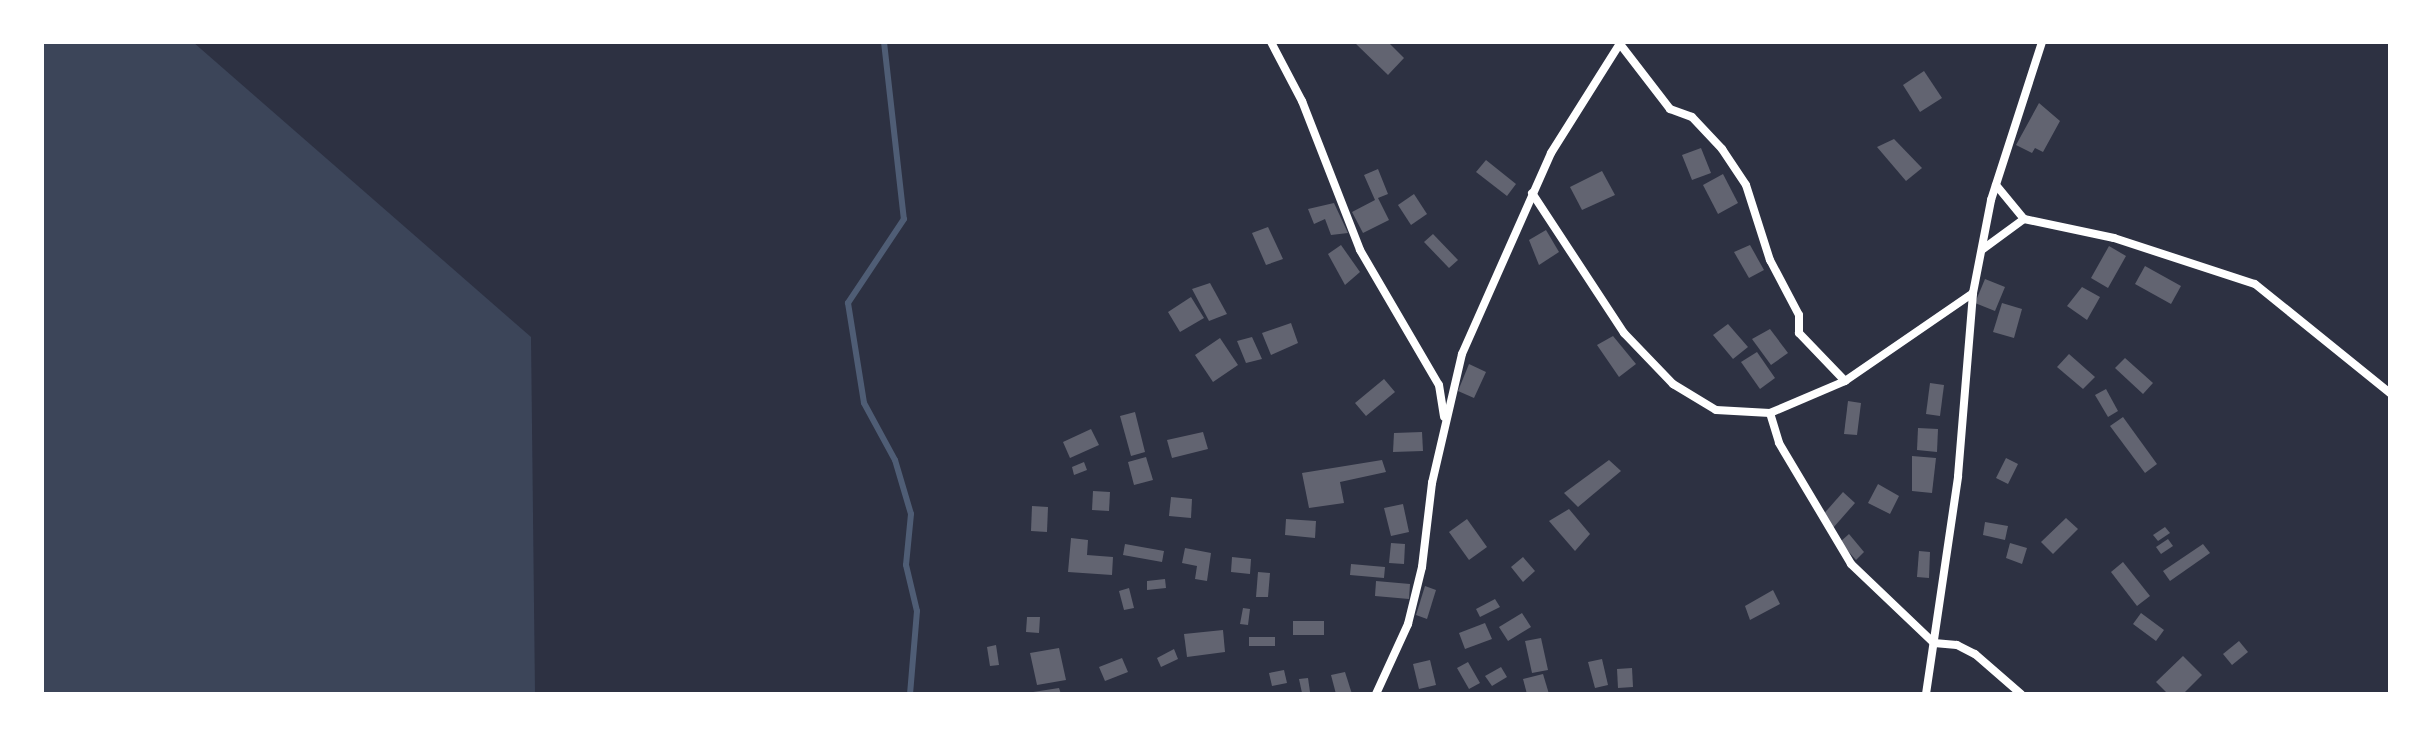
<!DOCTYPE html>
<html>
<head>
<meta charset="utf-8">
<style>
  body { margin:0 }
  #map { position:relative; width:2432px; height:736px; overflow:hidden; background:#2d3142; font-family:"Playfair Display",serif }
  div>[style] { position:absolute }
  .green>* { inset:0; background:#3c4559 }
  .stream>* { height:6px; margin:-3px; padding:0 3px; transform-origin:3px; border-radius:3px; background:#4f5d75 }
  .building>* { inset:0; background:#626471 }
  .minor>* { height:8px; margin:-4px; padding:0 4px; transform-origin:4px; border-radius:4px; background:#fff }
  span { translate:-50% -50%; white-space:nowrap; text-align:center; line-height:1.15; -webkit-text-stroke:6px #fff; paint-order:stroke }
  .frame { position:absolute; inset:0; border:44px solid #fff; pointer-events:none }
</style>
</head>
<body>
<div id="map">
  <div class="green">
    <i style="clip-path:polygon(42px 42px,193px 42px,531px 337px,535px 694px,42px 694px)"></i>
  </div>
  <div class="stream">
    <i style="left:884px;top:42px;width:178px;rotate:83.6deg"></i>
    <i style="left:904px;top:219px;width:101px;rotate:123.7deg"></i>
    <i style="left:848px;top:303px;width:101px;rotate:80.9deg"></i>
    <i style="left:864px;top:403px;width:65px;rotate:61.5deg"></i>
    <i style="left:895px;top:460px;width:56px;rotate:73.5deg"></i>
    <i style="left:911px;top:514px;width:51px;rotate:95.6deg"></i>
    <i style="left:906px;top:565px;width:47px;rotate:76.6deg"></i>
    <i style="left:917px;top:611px;width:83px;rotate:94.8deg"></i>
  </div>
  <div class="building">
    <i style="clip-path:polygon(1388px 42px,1404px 58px,1388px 75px,1355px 43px)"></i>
    <i style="clip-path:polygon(1924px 71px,1942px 98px,1920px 112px,1903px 85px)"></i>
    <i style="clip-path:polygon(2039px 103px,2060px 121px,2043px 152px,2035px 148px,2032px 153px,2016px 145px)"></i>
    <i style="clip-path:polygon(1894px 139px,1922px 168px,1906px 181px,1877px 147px)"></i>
    <i style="clip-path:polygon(1701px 148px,1711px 173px,1692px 180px,1682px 155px)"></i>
    <i style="clip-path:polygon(1486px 160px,1516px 184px,1507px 196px,1476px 172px)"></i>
    <i style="clip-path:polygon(1378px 169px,1388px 194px,1378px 198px,1389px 220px,1363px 233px,1352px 212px,1375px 200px,1364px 175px)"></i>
    <i style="clip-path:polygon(1602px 171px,1615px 195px,1582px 210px,1570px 187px)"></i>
    <i style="clip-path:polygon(1723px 174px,1738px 203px,1718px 214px,1703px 185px)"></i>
    <i style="clip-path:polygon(1414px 194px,1427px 214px,1411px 225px,1398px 205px)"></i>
    <i style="clip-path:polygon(1334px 203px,1348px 233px,1331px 235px,1325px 219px,1314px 224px,1308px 209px)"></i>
    <i style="clip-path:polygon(1268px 227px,1283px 259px,1266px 265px,1252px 233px)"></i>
    <i style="clip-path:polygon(1546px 230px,1559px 252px,1539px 265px,1529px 240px)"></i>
    <i style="clip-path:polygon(1433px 234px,1458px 260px,1449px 268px,1424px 242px)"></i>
    <i style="clip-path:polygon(1341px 245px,1360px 272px,1345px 285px,1328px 254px)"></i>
    <i style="clip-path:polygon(1750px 245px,1764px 270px,1749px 278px,1734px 252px)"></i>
    <i style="clip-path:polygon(2109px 246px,2126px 256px,2108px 288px,2091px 278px)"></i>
    <i style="clip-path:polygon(2145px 266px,2181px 286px,2171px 304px,2135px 284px)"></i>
    <i style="clip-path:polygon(1985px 279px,2005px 287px,1995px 311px,1975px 303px)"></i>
    <i style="clip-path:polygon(1210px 283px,1227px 314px,1209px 321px,1192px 289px)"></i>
    <i style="clip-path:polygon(2082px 287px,2100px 297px,2087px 320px,2067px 306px)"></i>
    <i style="clip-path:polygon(1191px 297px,1204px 318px,1180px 332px,1168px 312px)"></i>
    <i style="clip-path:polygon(2002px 303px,2022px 309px,2014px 338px,1993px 332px)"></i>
    <i style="clip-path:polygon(1291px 323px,1298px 343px,1271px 355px,1262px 333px)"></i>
    <i style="clip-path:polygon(1728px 324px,1748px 347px,1733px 359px,1713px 335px)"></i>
    <i style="clip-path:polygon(1770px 329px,1788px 353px,1771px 365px,1752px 339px)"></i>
    <i style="clip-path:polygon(1613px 336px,1636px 364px,1619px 377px,1597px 345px)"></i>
    <i style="clip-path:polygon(1252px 337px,1262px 359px,1246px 363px,1237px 341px)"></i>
    <i style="clip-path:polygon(1220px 338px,1238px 365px,1213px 382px,1195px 355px)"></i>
    <i style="clip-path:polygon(1757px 352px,1775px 378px,1760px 389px,1741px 362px)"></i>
    <i style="clip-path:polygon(2069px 354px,2095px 377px,2083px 389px,2057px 367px)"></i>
    <i style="clip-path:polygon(2125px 358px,2153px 383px,2143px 394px,2115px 368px)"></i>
    <i style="clip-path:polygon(1469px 364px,1486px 372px,1474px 398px,1458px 391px)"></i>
    <i style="clip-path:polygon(1384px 379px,1395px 392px,1366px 416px,1355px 403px)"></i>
    <i style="clip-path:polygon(1930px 383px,1944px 385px,1940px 416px,1926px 414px)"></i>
    <i style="clip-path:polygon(2106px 389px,2118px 411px,2108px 417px,2095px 395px)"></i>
    <i style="clip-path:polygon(1848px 401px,1861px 403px,1857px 435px,1844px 434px)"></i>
    <i style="clip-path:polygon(1135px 412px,1145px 452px,1131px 456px,1120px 416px)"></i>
    <i style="clip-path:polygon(2123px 417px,2157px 464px,2145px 473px,2110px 426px)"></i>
    <i style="clip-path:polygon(1918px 428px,1938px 429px,1937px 452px,1917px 450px)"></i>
    <i style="clip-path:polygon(1091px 429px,1099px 445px,1070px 458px,1063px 442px)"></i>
    <i style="clip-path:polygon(1203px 432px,1208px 449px,1172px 458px,1167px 440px)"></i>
    <i style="clip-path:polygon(1422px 432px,1423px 451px,1393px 452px,1394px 433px)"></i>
    <i style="clip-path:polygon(1912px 456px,1936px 458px,1932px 493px,1912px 491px)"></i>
    <i style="clip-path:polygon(1146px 457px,1153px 480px,1134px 485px,1128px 462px)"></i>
    <i style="clip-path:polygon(2006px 458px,2018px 464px,2008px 484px,1996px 478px)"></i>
    <i style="clip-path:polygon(1382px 460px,1386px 472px,1340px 482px,1344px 503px,1309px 508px,1302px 473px)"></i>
    <i style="clip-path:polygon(1609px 460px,1621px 471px,1578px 507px,1564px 493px)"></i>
    <i style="clip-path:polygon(1084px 462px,1087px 470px,1074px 475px,1072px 467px)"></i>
    <i style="clip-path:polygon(1878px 484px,1899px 496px,1890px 514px,1868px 503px)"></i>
    <i style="clip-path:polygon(1093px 491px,1110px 492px,1109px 511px,1092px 510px)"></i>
    <i style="clip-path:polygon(1843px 492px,1855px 503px,1833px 528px,1821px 517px)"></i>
    <i style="clip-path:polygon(1171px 497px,1192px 499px,1191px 518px,1169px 516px)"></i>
    <i style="clip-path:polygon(1403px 504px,1409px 532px,1391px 536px,1384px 508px)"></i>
    <i style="clip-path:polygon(1032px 506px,1048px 507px,1047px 532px,1031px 531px)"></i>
    <i style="clip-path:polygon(1569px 509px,1590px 534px,1575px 551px,1549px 521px)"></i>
    <i style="clip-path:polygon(2066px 518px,2078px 529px,2053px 554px,2041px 542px)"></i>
    <i style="clip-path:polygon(1286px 519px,1316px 521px,1315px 538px,1285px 535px)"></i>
    <i style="clip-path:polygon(1467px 519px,1487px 547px,1469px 560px,1449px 532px)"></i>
    <i style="clip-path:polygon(1985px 522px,2008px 526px,2005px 540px,1983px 535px)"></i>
    <i style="clip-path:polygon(2165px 527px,2170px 533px,2158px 541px,2153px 535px)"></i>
    <i style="clip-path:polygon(1849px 534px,1864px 552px,1856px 560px,1840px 542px)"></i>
    <i style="clip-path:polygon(1071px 538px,1088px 540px,1087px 555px,1113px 557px,1112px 575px,1068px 572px)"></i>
    <i style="clip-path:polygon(2168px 539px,2173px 546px,2161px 554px,2156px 547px)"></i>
    <i style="clip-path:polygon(1391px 543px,1405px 544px,1404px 564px,1389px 563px)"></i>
    <i style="clip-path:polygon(2010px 543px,2027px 548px,2022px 564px,2006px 558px)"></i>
    <i style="clip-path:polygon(1125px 544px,1164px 551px,1162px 562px,1123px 555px)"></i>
    <i style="clip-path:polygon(2203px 544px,2210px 553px,2170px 581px,2163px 571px)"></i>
    <i style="clip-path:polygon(1185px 548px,1211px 553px,1207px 581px,1195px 579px,1197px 566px,1182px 563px)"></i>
    <i style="clip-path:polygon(1919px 551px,1930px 552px,1929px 578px,1917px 577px)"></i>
    <i style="clip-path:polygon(1232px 557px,1251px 559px,1250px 574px,1231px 572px)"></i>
    <i style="clip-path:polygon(1523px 557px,1535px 571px,1523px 582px,1511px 567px)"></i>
    <i style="clip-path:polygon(2123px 562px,2150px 596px,2137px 606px,2111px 572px)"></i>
    <i style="clip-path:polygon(1351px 564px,1385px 567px,1384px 578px,1350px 575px)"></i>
    <i style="clip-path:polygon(1258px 572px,1270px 573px,1268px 597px,1256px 597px)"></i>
    <i style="clip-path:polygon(1165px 579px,1166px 588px,1147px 590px,1147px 581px)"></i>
    <i style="clip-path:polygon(1376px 581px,1410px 584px,1409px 599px,1375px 596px)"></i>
    <i style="clip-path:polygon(1425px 586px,1436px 590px,1427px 619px,1416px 615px)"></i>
    <i style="clip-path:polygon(1129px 588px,1134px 608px,1124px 610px,1119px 591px)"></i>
    <i style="clip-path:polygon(1773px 590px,1780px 604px,1750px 620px,1745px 606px)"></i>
    <i style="clip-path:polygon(1495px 599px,1500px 607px,1480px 617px,1476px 609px)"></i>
    <i style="clip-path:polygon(1243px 608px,1250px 609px,1248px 625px,1240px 624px)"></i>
    <i style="clip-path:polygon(1522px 613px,1531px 627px,1508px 641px,1499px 627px)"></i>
    <i style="clip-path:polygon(2141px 613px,2164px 630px,2156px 641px,2133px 624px)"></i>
    <i style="clip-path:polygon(1027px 617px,1040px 617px,1039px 633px,1026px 632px)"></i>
    <i style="clip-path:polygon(1293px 621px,1324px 621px,1324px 635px,1293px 635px)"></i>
    <i style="clip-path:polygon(1485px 623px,1492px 639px,1465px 649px,1459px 633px)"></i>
    <i style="clip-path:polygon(1223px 630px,1225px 652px,1187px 657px,1184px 634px)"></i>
    <i style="clip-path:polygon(1249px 637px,1275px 637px,1275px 646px,1249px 646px)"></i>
    <i style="clip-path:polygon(1541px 638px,1548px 670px,1532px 673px,1525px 641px)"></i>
    <i style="clip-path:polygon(2239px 641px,2248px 652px,2232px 665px,2223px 654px)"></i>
    <i style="clip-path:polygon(996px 645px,999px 665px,990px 666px,987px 647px)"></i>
    <i style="clip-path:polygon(1059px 648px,1066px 680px,1037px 685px,1030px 653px)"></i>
    <i style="clip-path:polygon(1174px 649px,1178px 659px,1161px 667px,1157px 658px)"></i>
    <i style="clip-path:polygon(2183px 656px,2202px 675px,2183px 694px,2168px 694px,2156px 682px)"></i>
    <i style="clip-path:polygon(1122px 658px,1128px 672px,1105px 681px,1099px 667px)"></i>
    <i style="clip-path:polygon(1602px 659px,1608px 685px,1595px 688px,1588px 662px)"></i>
    <i style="clip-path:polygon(1430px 660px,1436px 685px,1419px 689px,1413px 664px)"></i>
    <i style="clip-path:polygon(1468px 662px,1480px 683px,1469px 689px,1457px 668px)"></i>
    <i style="clip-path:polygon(1501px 667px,1507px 677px,1492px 686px,1485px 676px)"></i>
    <i style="clip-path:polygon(1632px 668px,1633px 687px,1618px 688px,1617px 669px)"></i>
    <i style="clip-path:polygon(1284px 670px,1287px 683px,1272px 686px,1269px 673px)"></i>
    <i style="clip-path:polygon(1345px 672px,1352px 694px,1336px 694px,1331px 675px)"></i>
    <i style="clip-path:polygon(1543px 674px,1549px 694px,1527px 694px,1523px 679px)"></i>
    <i style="clip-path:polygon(1308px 678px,1310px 692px,1302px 693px,1299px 679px)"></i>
    <i style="clip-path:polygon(1059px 688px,1061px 694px,1033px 694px,1033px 692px)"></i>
  </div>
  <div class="minor">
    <i style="left:1271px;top:42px;width:67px;rotate:62.3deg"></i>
    <i style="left:1302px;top:101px;width:160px;rotate:68.7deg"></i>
    <i style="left:1360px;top:250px;width:156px;rotate:59.7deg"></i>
    <i style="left:1439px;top:385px;width:32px;rotate:81deg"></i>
    <i style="left:1620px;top:44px;width:82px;rotate:52.4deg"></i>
    <i style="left:1670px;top:109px;width:23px;rotate:20deg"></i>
    <i style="left:1692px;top:117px;width:44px;rotate:46.8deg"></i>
    <i style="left:1722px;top:149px;width:43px;rotate:56.3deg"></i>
    <i style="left:1746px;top:185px;width:79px;rotate:72.3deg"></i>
    <i style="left:1770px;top:260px;width:62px;rotate:62.2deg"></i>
    <i style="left:1799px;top:315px;width:18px;rotate:90deg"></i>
    <i style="left:1799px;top:333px;width:66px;rotate:46.2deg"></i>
    <i style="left:1996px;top:185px;width:44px;rotate:50.5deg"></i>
    <i style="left:2024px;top:219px;width:92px;rotate:11.9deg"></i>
    <i style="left:2114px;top:238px;width:148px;rotate:18.1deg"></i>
    <i style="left:2255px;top:284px;width:174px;rotate:38.9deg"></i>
    <i style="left:1532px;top:193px;width:168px;rotate:56.7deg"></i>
    <i style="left:1624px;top:333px;width:71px;rotate:46.1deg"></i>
    <i style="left:1673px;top:384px;width:50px;rotate:31.2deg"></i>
    <i style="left:1716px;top:410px;width:54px;rotate:3.2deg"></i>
    <i style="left:1770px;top:413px;width:82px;rotate:-23.1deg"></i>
    <i style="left:1845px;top:381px;width:155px;rotate:-34.5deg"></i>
    <i style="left:1983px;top:249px;width:51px;rotate:-36.2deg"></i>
    <i style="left:1770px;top:413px;width:31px;rotate:73deg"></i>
    <i style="left:1779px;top:443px;width:141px;rotate:59.2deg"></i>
    <i style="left:1851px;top:564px;width:115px;rotate:43.6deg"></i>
    <i style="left:1934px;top:643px;width:23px;rotate:5deg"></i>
    <i style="left:1957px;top:645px;width:20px;rotate:27deg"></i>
    <i style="left:1975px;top:654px;width:61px;rotate:41deg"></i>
    <i style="left:1376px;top:694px;width:77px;rotate:-65.4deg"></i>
    <i style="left:1408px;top:624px;width:59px;rotate:-76.2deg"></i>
    <i style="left:1422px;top:567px;width:85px;rotate:-83.2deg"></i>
    <i style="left:1432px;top:483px;width:132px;rotate:-76.9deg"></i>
    <i style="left:1462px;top:354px;width:220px;rotate:-66.1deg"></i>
    <i style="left:1551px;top:153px;width:131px;rotate:-57.8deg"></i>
    <i style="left:1926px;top:694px;width:220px;rotate:-81.6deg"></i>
    <i style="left:1958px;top:476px;width:184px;rotate:-85.3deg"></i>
    <i style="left:1973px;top:293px;width:95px;rotate:-79deg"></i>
    <i style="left:1991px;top:200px;width:166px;rotate:-72.1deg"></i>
  </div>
  <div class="frame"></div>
</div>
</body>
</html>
